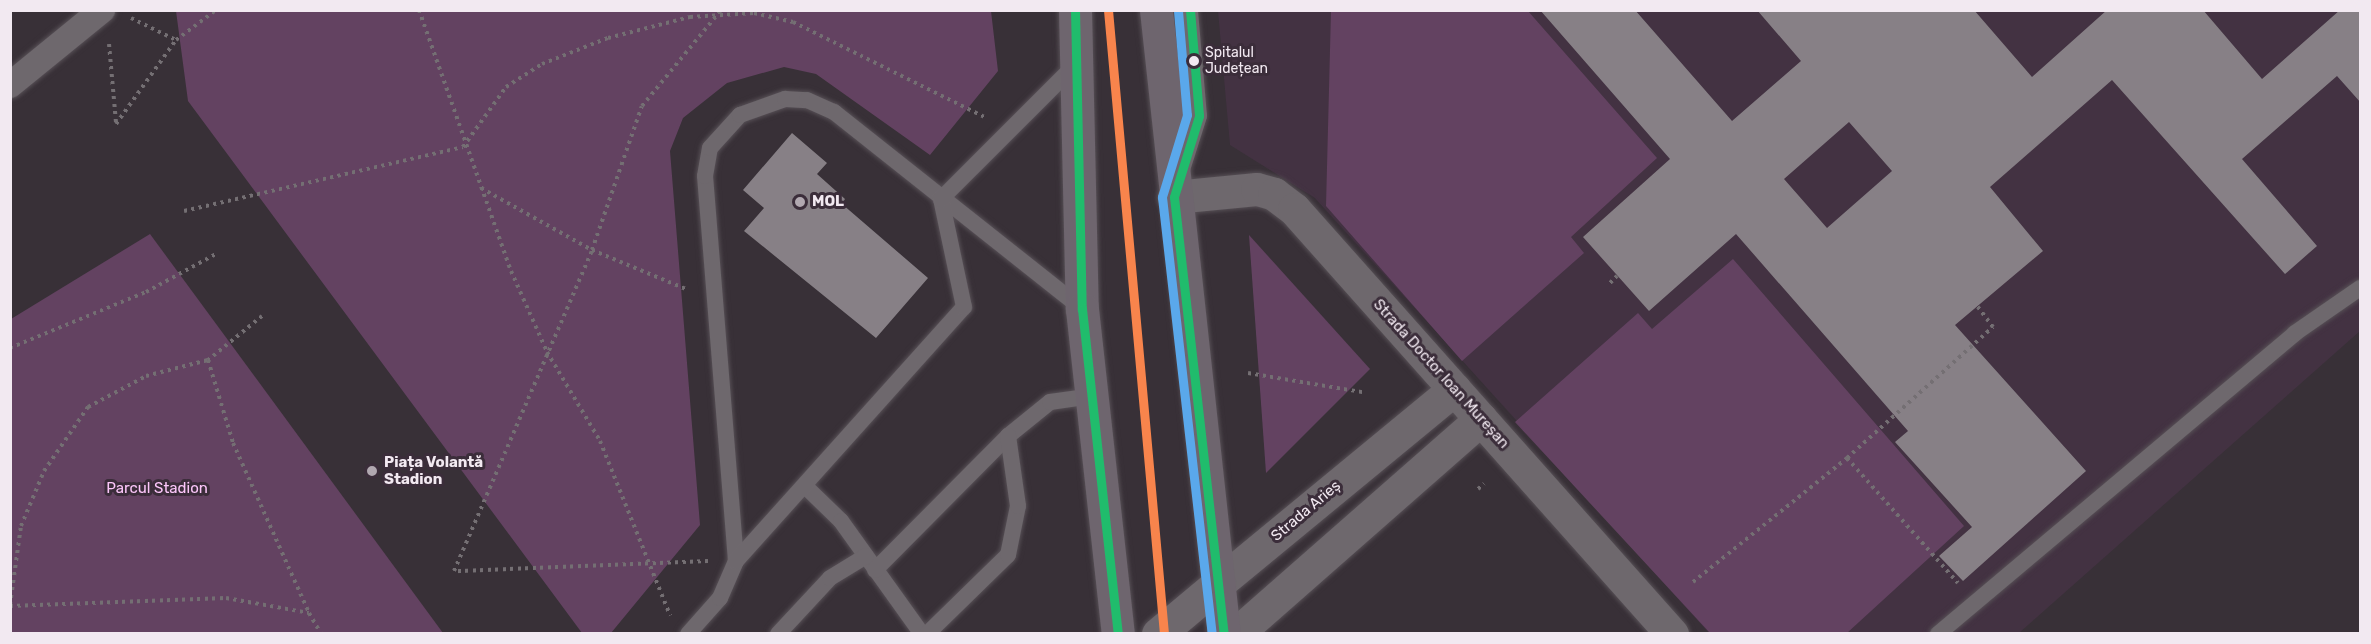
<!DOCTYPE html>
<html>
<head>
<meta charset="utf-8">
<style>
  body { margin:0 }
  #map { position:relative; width:2371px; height:644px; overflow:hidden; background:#383037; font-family:Rubik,sans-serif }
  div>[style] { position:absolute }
  .built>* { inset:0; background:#433242 }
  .green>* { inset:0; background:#634261 }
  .building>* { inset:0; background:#878086 }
  .path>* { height:4px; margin-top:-2px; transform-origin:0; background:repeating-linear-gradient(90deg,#746f73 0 3px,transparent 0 7.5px) }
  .roads { filter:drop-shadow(0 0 2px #564f55) drop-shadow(0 0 2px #564f55) }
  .service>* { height:16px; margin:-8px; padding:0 8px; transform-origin:8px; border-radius:8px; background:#6e686d }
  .pedestrian>* { height:26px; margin:-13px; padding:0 13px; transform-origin:13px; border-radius:13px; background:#6e686d }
  .minor>* { height:33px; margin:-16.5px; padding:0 16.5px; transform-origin:16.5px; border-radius:16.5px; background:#6e686d }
  .secondary>* { height:33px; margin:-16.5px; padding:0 16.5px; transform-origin:16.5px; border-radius:16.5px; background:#6e686d }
  .primary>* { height:33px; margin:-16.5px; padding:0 16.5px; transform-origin:16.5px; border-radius:16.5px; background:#6e656e }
  .bus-1>* { height:9px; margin:-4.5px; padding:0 4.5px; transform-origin:4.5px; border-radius:4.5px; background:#20bc6c }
  .bus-2>* { height:9px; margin:-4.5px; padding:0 4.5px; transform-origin:4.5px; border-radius:4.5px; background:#5aa8eb }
  .tram-1>* { height:9px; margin:-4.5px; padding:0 4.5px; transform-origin:4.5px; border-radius:4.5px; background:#f8844c }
  .dots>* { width:16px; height:16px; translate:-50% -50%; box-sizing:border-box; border:3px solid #3b2d3a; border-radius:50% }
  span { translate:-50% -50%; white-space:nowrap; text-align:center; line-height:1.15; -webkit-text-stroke:6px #3b2d3a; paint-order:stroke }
  .bus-label { font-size:14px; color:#f2e9f1 }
  .left { translate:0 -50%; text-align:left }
  .poi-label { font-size:15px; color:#f2e9f1; font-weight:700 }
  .street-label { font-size:15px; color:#f2e9f1 }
  .park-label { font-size:15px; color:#fcc6fa }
  .frame { position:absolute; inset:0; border:12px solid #f2e9f1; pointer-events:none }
</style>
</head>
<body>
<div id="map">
  <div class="built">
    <i style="clip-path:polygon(1218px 11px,2360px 11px,2360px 331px,2019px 633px,1709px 633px,1315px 198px,1230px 145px)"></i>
  </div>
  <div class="green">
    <i style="clip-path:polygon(176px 11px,991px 11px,998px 71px,930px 155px,816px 74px,784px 67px,727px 83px,683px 118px,670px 151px,700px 525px,611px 633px,582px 633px,188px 101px)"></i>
    <i style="clip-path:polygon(1331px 11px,1528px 11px,1657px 158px,1571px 237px,1584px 253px,1462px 361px,1326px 206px)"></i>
    <i style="clip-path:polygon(150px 234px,443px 633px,11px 633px,11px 319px)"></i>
    <i style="clip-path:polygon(1249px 235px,1370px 369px,1266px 473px)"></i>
    <i style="clip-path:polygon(1733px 259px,1964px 526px,1847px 633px,1710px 633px,1515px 422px,1638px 313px,1652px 329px)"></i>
  </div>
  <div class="building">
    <i style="clip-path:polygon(evenodd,1540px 10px,1635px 10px,1732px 121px,1801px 61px,1757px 10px,1974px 10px,2032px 77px,2107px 10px,2203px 10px,2262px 79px,2340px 10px,2361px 10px,2361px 103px,2337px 76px,2242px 159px,2317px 246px,2285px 274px,2112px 80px,1990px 187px,2043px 251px,1955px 325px,2086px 471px,1963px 581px,1939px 556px,1972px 527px,1895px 442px,1908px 431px,1736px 234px,1649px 311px,1583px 237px,1670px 159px,1540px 10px,1849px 122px,1892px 171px,1827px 228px,1784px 179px,1849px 122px)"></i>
    <i style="clip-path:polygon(792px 133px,827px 163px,817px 174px,845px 199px,842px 204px,928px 278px,876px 338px,744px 231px,764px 208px,743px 190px)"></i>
  </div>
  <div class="path">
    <i style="left:419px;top:10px;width:277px;rotate:70.6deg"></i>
    <i style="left:511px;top:271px;width:89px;rotate:66deg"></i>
    <i style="left:547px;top:352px;width:104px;rotate:59.2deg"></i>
    <i style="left:600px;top:441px;width:188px;rotate:68.1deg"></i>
    <i style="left:131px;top:18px;width:50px;rotate:26.1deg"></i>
    <i style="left:109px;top:44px;width:79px;rotate:84.9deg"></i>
    <i style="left:116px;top:124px;width:103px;rotate:-54.5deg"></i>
    <i style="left:176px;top:40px;width:50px;rotate:-36.9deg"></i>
    <i style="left:481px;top:188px;width:127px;rotate:29.2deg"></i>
    <i style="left:592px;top:250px;width:104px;rotate:22.6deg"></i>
    <i style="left:184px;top:211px;width:286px;rotate:-12.9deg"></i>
    <i style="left:463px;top:147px;width:74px;rotate:-54.4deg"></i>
    <i style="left:506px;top:87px;width:43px;rotate:-32.6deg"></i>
    <i style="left:542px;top:64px;width:71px;rotate:-21.5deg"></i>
    <i style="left:608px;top:38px;width:85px;rotate:-14.4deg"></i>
    <i style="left:690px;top:17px;width:64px;rotate:-3.6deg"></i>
    <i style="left:754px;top:13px;width:40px;rotate:13deg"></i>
    <i style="left:793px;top:22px;width:216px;rotate:26.4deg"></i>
    <i style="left:1610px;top:283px;width:10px;rotate:-45deg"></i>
    <i style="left:262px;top:316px;width:70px;rotate:140.8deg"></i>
    <i style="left:208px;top:360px;width:87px;rotate:73.2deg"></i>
    <i style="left:233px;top:443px;width:186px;rotate:65.9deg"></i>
    <i style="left:10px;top:348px;width:147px;rotate:-22.4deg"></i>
    <i style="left:146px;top:292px;width:80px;rotate:-28.5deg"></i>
    <i style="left:1248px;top:373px;width:116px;rotate:9.5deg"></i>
    <i style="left:1847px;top:458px;width:167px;rotate:48.4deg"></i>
    <i style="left:1478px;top:489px;width:8px;rotate:-40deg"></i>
    <i style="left:708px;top:561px;width:254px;rotate:177.7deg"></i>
    <i style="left:454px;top:571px;width:349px;rotate:-66.7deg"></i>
    <i style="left:592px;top:250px;width:152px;rotate:-70.9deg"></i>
    <i style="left:642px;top:106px;width:124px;rotate:-50.5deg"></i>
    <i style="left:1693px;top:582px;width:198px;rotate:-38.8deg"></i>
    <i style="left:1847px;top:458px;width:196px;rotate:-41.9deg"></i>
    <i style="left:1993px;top:327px;width:26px;rotate:-127deg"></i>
    <i style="left:10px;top:605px;width:80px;rotate:-82.1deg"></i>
    <i style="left:21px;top:526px;width:60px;rotate:-67.3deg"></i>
    <i style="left:44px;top:471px;width:78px;rotate:-55.5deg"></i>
    <i style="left:88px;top:407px;width:66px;rotate:-28.1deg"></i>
    <i style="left:146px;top:376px;width:64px;rotate:-14.5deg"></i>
    <i style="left:10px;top:606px;width:216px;rotate:-2.1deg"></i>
    <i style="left:226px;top:598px;width:84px;rotate:10.2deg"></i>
    <i style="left:309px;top:613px;width:24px;rotate:60deg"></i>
  </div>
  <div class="roads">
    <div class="service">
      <i style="left:1181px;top:173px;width:60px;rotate:-72.5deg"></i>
      <i style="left:1199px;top:116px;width:106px;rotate:-94.9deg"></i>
      <i style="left:807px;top:488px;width:47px;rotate:44.1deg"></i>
      <i style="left:841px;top:521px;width:139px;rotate:54.4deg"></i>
      <i style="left:736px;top:561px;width:386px;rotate:-94.6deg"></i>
      <i style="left:705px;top:176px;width:28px;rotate:-80deg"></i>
      <i style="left:710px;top:148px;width:45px;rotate:-47.7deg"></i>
      <i style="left:740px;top:115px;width:48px;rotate:-19.6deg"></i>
      <i style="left:785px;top:99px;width:22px;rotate:3deg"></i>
      <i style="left:807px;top:100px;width:30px;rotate:24deg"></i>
      <i style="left:834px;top:112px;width:315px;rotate:38.4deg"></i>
      <i style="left:875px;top:570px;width:189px;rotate:-45.2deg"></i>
      <i style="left:1008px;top:436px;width:54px;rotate:-39deg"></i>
      <i style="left:1050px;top:402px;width:42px;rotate:-8.1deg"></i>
      <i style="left:688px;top:634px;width:48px;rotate:-48.4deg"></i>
      <i style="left:720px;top:598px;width:40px;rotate:-66.6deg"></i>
      <i style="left:736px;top:561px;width:341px;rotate:-48.1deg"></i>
      <i style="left:964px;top:307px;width:110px;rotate:-102deg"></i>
      <i style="left:941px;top:199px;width:190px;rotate:-45deg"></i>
      <i style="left:778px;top:634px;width:76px;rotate:-47.1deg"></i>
      <i style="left:830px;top:578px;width:42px;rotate:-31.4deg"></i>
      <i style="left:927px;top:634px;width:113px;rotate:-44.3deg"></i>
      <i style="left:1008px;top:555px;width:50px;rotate:-78.5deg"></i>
      <i style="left:1018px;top:506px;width:71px;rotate:-98.1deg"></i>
      <i style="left:1938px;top:634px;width:467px;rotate:-40.1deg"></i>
      <i style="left:2295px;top:333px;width:79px;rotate:-34.7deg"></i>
    </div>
    <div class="pedestrian">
      <i style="left:10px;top:85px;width:119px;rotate:-39.2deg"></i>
    </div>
    <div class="minor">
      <i style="left:1174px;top:197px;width:83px;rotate:-5.5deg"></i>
      <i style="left:1257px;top:189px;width:18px;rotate:16deg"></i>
      <i style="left:1274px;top:194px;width:25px;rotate:37deg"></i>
      <i style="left:1294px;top:209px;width:569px;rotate:48.35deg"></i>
      <i style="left:1219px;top:583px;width:305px;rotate:-39.5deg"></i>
      <i style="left:1236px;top:634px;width:326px;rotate:-41.3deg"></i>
    </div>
    <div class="secondary">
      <i style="left:1158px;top:634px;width:80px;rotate:-39.9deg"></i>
    </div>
    <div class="primary">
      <i style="left:1075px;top:10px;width:299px;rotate:88.7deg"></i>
      <i style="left:1082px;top:309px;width:327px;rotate:83.7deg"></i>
      <i style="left:1156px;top:10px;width:628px;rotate:83.78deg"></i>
    </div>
  </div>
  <div class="bus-1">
    <i style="left:1075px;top:10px;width:299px;rotate:88.7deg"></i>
    <i style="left:1082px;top:309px;width:327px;rotate:83.7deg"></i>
    <i style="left:1190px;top:10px;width:106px;rotate:85.1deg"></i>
    <i style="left:1199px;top:116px;width:85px;rotate:107.2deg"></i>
    <i style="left:1174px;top:197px;width:440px;rotate:83.5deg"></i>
  </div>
  <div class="bus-2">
    <i style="left:1178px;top:11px;width:104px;rotate:85.1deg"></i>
    <i style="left:1187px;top:115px;width:86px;rotate:107deg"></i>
    <i style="left:1162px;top:197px;width:440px;rotate:83.5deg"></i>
  </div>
  <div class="tram-1">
    <i style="left:1108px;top:10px;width:627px;rotate:84.87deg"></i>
  </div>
  <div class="dots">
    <i style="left:1194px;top:61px;background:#f2e9f1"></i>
    <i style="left:800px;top:202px;background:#b1a8b0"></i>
    <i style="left:372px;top:471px;background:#b1a8b0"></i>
  </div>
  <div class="bus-label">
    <span class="left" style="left:1205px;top:61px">Spitalul<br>Județean</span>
  </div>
  <div class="poi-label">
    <span class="left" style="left:812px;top:202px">MOL</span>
    <span class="left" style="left:384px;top:471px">Piața Volantă<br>Stadion</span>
  </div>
  <div class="street-label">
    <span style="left:1441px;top:374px;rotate:48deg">Strada Doctor Ioan Mureșan</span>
    <span style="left:1306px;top:511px;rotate:-40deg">Strada Arieș</span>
  </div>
  <div class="park-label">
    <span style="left:157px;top:489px">Parcul Stadion</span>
  </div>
  <div class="frame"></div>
</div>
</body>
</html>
